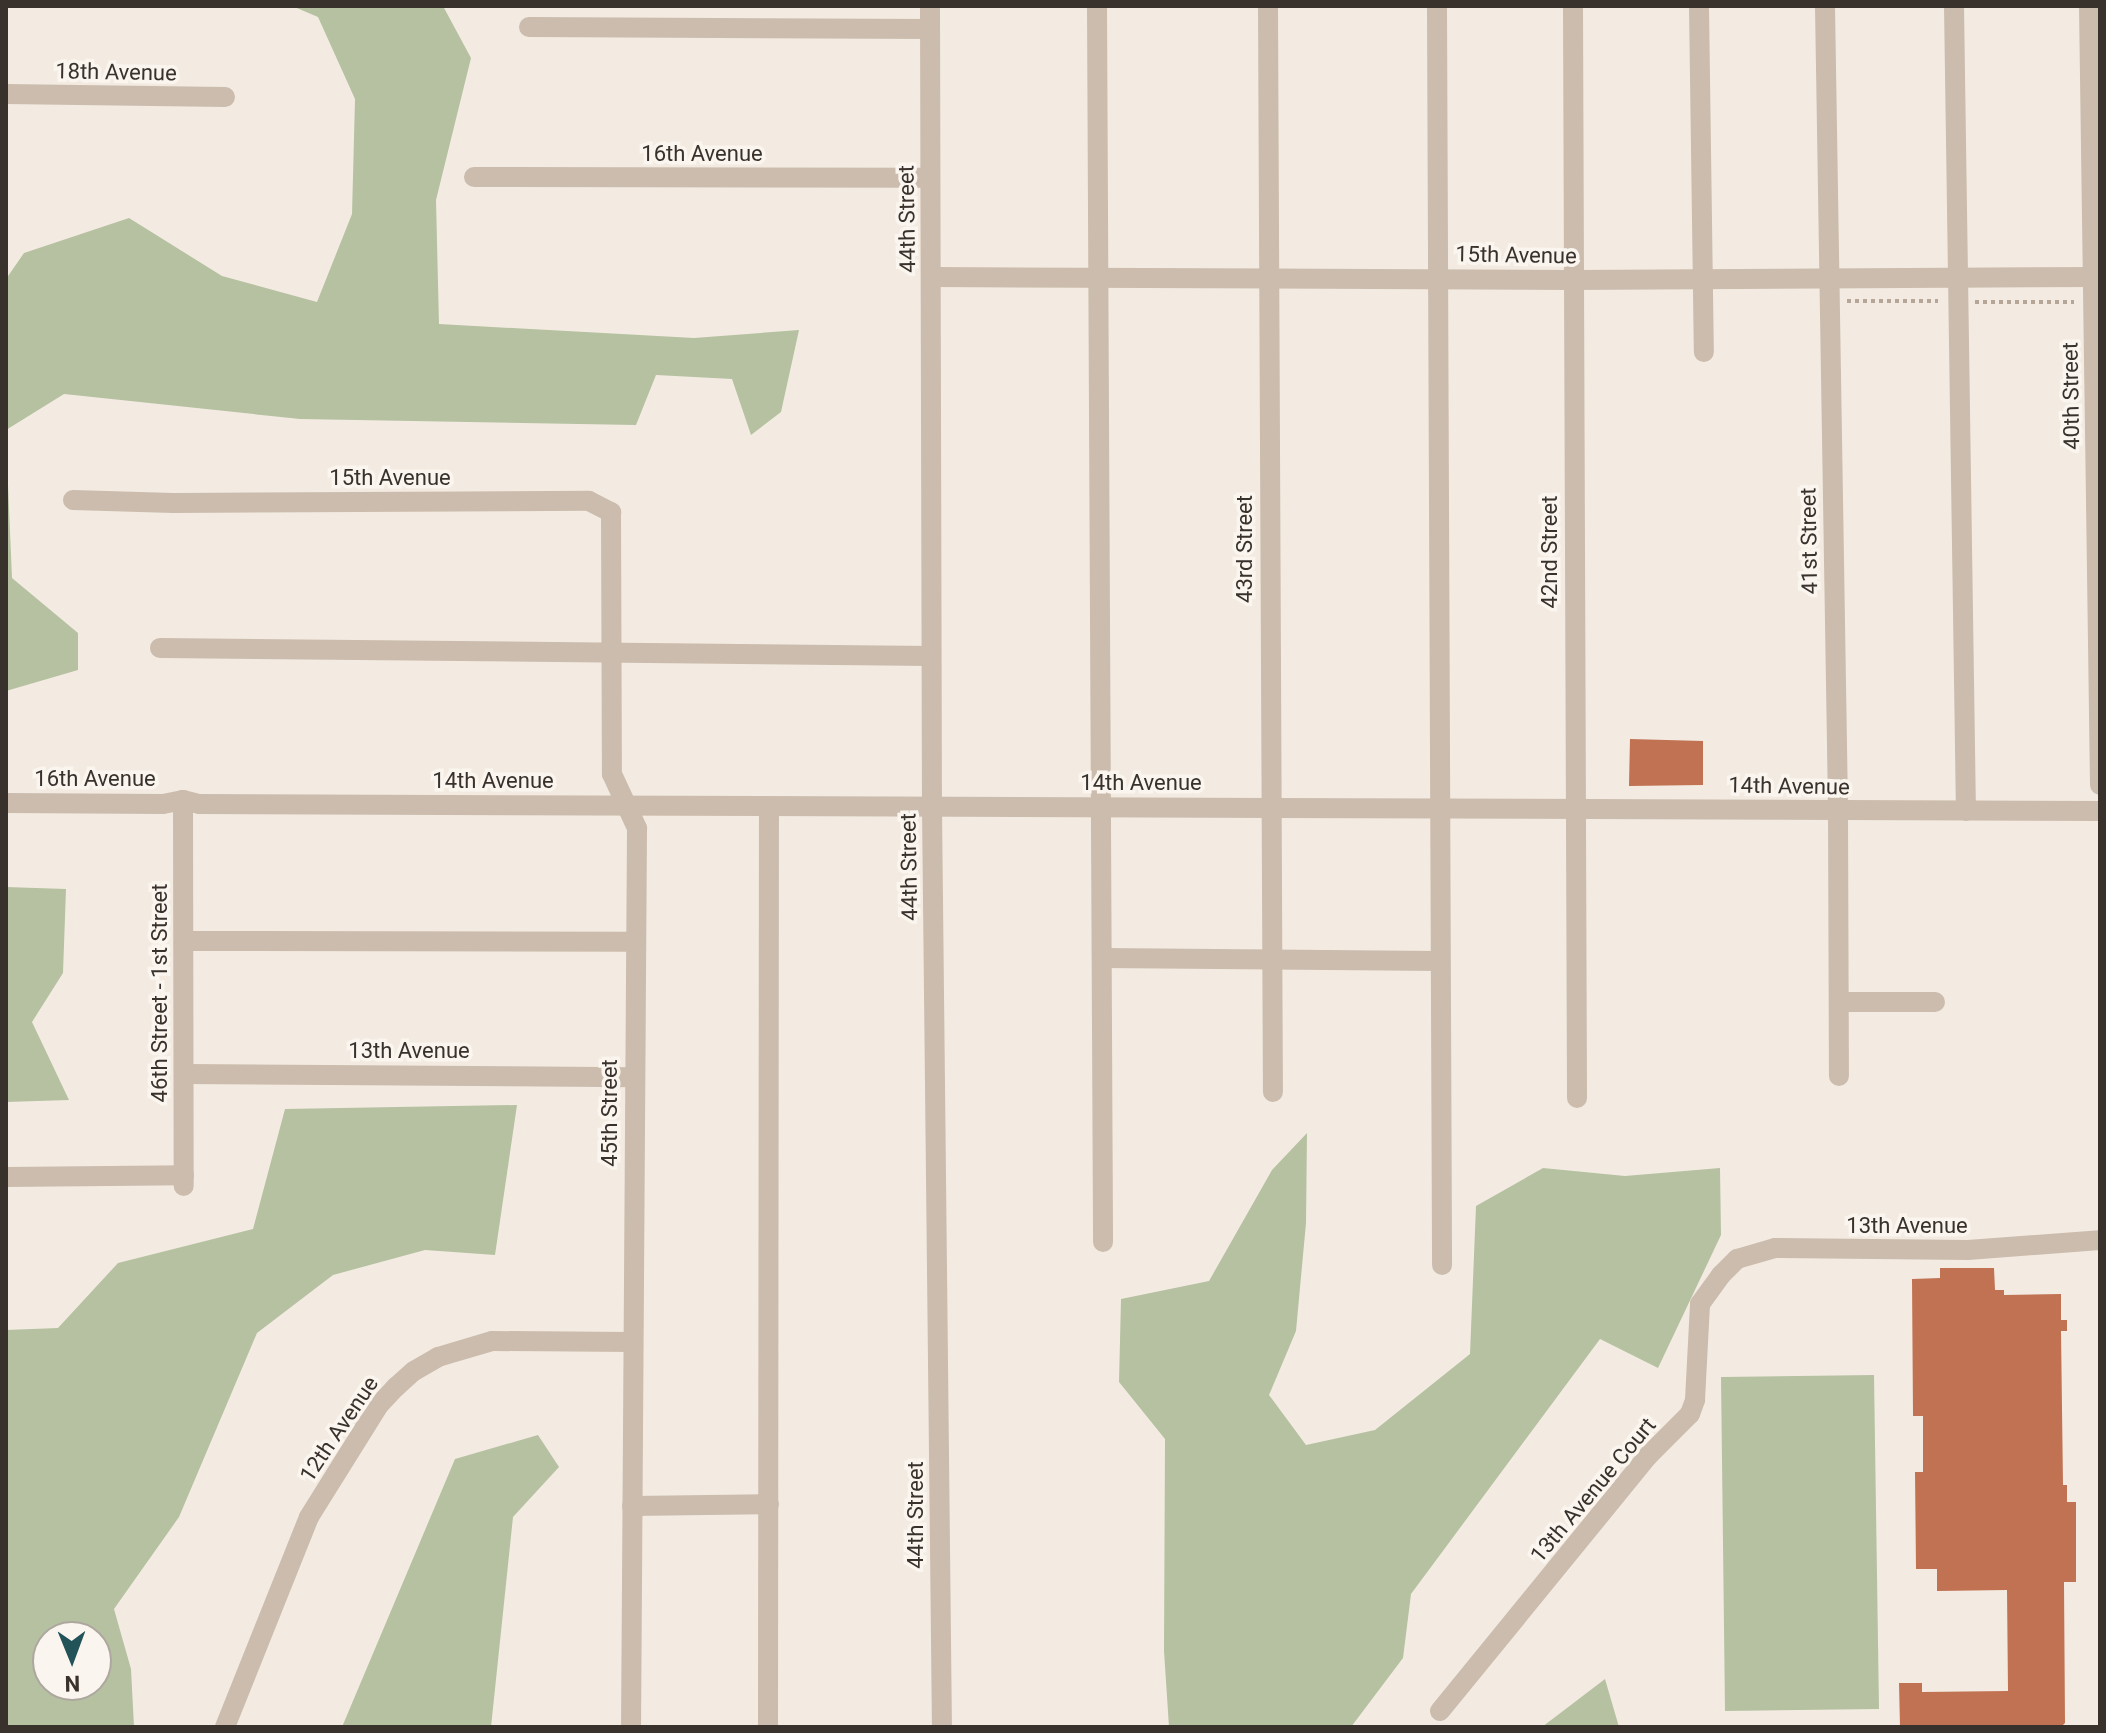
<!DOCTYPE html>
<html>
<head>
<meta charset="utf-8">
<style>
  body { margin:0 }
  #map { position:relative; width:2106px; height:1733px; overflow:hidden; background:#f3ebe1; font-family:Roboto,sans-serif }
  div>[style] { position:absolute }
  .green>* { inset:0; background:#b5c1a1 }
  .building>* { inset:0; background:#c07252 }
  .path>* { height:4px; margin-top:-2px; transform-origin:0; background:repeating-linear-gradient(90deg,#b6a697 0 4px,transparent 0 8px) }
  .minor>* { height:20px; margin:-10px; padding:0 10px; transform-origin:10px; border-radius:10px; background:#cbbcad }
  span { translate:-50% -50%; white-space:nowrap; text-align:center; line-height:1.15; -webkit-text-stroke:7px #faf5ee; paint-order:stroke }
  .street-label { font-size:22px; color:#39312b }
  .frame { position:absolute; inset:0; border:8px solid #39312b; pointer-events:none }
  .north { position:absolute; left:32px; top:1621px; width:80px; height:80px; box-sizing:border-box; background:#faf5ee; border:2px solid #ada7a0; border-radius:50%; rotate:179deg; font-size:22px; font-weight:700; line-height:32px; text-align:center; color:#39312b }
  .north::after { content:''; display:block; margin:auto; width:28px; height:36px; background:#225359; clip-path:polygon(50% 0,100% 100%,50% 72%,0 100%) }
</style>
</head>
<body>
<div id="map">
  <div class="green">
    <i style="clip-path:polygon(292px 6px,443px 6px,471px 58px,436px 200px,439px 324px,694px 338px,799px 330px,781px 412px,751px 435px,732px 379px,656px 375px,636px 425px,300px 419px,64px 394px,6px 430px,6px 279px,24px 253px,129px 218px,222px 276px,317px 302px,352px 214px,355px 99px,318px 17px)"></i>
    <i style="clip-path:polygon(6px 438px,12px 578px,78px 633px,78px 670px,6px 691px)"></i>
    <i style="clip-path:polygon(6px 887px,66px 889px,63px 973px,32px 1022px,69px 1100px,6px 1102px)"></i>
    <i style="clip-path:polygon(evenodd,517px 1105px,495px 1255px,425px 1250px,333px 1275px,257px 1333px,179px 1517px,114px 1609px,131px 1669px,134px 1727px,6px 1727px,6px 1330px,58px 1328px,118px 1263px,253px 1229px,285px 1109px,517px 1105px,48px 1637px,96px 1637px,96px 1685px,48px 1685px,48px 1637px)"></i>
    <i style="clip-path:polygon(1307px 1133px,1306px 1223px,1296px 1331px,1269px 1395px,1306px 1445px,1375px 1430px,1470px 1354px,1476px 1206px,1543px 1168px,1625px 1176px,1720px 1168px,1721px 1235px,1658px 1368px,1600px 1339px,1411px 1594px,1403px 1658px,1351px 1727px,1169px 1727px,1164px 1651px,1165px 1439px,1119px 1382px,1121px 1299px,1209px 1281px,1272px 1170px)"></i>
    <i style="clip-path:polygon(1874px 1375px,1879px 1709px,1725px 1711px,1721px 1377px)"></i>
    <i style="clip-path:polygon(538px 1435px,559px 1467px,513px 1517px,491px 1727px,342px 1727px,455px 1459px)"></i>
    <i style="clip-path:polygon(1605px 1679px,1619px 1727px,1542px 1727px)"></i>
  </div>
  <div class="building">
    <i style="clip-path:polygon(1630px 739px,1703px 741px,1703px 785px,1629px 786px)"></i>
    <i style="clip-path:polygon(1940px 1268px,1994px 1268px,1995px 1290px,2004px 1290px,2004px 1295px,2061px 1294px,2061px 1320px,2067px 1320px,2067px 1331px,2061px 1331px,2063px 1485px,2067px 1485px,2067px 1502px,2076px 1502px,2076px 1582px,2064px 1582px,2065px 1723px,2061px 1727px,1900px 1727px,1899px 1683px,1922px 1683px,1922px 1692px,2008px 1691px,2007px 1590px,1937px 1591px,1937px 1569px,1916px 1569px,1915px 1472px,1923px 1472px,1923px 1416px,1913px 1416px,1912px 1279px,1940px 1278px)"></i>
  </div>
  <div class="path">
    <i style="left:1847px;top:301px;width:91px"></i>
    <i style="left:1975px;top:302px;width:99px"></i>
  </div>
  <div class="minor">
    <i style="left:930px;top:6px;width:802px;rotate:89.86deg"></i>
    <i style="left:932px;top:808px;width:919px;rotate:89.38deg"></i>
    <i style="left:1097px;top:6px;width:1236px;rotate:89.72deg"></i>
    <i style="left:1268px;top:6px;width:1086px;rotate:89.74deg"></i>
    <i style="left:1437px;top:6px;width:1259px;rotate:89.77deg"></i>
    <i style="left:1573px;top:6px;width:1092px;rotate:89.79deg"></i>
    <i style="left:1699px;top:6px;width:346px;rotate:89.2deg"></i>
    <i style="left:1825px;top:6px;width:805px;rotate:89.07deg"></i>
    <i style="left:1838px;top:811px;width:265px;rotate:89.8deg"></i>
    <i style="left:1954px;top:6px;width:805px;rotate:89.15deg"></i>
    <i style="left:2089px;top:6px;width:779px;rotate:89.19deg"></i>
    <i style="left:529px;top:27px;width:401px;rotate:0.3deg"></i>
    <i style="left:6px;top:94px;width:219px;rotate:0.8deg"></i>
    <i style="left:474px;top:177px;width:456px;rotate:0.1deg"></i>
    <i style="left:931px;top:277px;width:642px;rotate:0.27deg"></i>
    <i style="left:1573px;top:280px;width:527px;rotate:-0.33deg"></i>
    <i style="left:73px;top:500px;width:100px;rotate:1.7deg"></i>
    <i style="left:173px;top:503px;width:416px;rotate:-0.3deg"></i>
    <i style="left:589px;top:501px;width:25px;rotate:27deg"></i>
    <i style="left:611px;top:512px;width:262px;rotate:89.8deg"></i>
    <i style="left:612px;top:774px;width:60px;rotate:65.2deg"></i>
    <i style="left:637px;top:828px;width:899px;rotate:90.38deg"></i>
    <i style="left:160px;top:648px;width:771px;rotate:0.59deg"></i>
    <i style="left:183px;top:800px;width:386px;rotate:89.9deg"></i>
    <i style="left:6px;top:803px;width:157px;rotate:0.4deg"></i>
    <i style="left:163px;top:804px;width:20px;rotate:-11deg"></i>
    <i style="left:183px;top:800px;width:16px;rotate:14deg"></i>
    <i style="left:199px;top:804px;width:1901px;rotate:0.21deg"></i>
    <i style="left:185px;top:941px;width:450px;rotate:0.1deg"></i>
    <i style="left:1103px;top:958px;width:336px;rotate:0.5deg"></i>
    <i style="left:1839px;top:1002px;width:96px"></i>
    <i style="left:185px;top:1074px;width:449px;rotate:0.4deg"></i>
    <i style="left:6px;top:1177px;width:178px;rotate:-0.6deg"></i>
    <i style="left:632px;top:1506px;width:137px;rotate:-0.8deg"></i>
    <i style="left:1440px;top:1711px;width:329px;rotate:-50.8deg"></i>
    <i style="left:1648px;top:1456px;width:59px;rotate:-45deg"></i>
    <i style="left:1690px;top:1414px;width:15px;rotate:-70deg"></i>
    <i style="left:1695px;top:1400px;width:96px;rotate:-87deg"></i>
    <i style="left:1700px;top:1304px;width:36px;rotate:-54deg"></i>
    <i style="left:1721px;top:1275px;width:23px;rotate:-45deg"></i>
    <i style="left:1737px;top:1259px;width:40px;rotate:-16deg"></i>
    <i style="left:1775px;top:1248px;width:193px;rotate:0.6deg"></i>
    <i style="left:1968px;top:1250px;width:132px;rotate:-4.3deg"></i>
    <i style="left:225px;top:1727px;width:226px;rotate:-68.2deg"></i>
    <i style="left:309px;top:1517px;width:132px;rotate:-58deg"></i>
    <i style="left:379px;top:1405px;width:25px;rotate:-47deg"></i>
    <i style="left:396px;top:1387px;width:24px;rotate:-42deg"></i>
    <i style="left:414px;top:1371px;width:28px;rotate:-30deg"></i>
    <i style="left:438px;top:1357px;width:56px;rotate:-16.5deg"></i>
    <i style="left:492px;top:1341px;width:140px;rotate:0.4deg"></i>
    <i style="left:768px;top:1727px;width:919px;rotate:-89.94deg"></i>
  </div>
  <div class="street-label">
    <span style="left:116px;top:72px;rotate:1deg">18th Avenue</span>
    <span style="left:702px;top:154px">16th Avenue</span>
    <span style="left:907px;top:219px;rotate:-91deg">44th Street</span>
    <span style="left:1516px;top:255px;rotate:1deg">15th Avenue</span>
    <span style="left:2071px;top:396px;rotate:-91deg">40th Street</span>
    <span style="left:390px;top:478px">15th Avenue</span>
    <span style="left:1809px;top:541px;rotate:-91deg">41st Street</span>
    <span style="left:1245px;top:549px;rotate:-90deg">43rd Street</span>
    <span style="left:1550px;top:552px;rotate:-90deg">42nd Street</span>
    <span style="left:95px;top:779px">16th Avenue</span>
    <span style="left:493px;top:781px">14th Avenue</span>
    <span style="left:1141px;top:783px">14th Avenue</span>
    <span style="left:1789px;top:786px;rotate:1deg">14th Avenue</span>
    <span style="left:909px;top:867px;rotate:-91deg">44th Street</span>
    <span style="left:160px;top:993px;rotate:-90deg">46th Street - 1st Street</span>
    <span style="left:409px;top:1051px">13th Avenue</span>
    <span style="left:610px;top:1113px;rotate:-90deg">45th Street</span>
    <span style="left:1907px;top:1226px">13th Avenue</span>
    <span style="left:339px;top:1429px;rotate:-56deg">12th Avenue</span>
    <span style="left:1593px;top:1490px;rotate:-50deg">13th Avenue Court</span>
    <span style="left:916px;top:1515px;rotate:-90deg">44th Street</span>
  </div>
  <div class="frame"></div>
  <div class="north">N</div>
</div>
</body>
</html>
